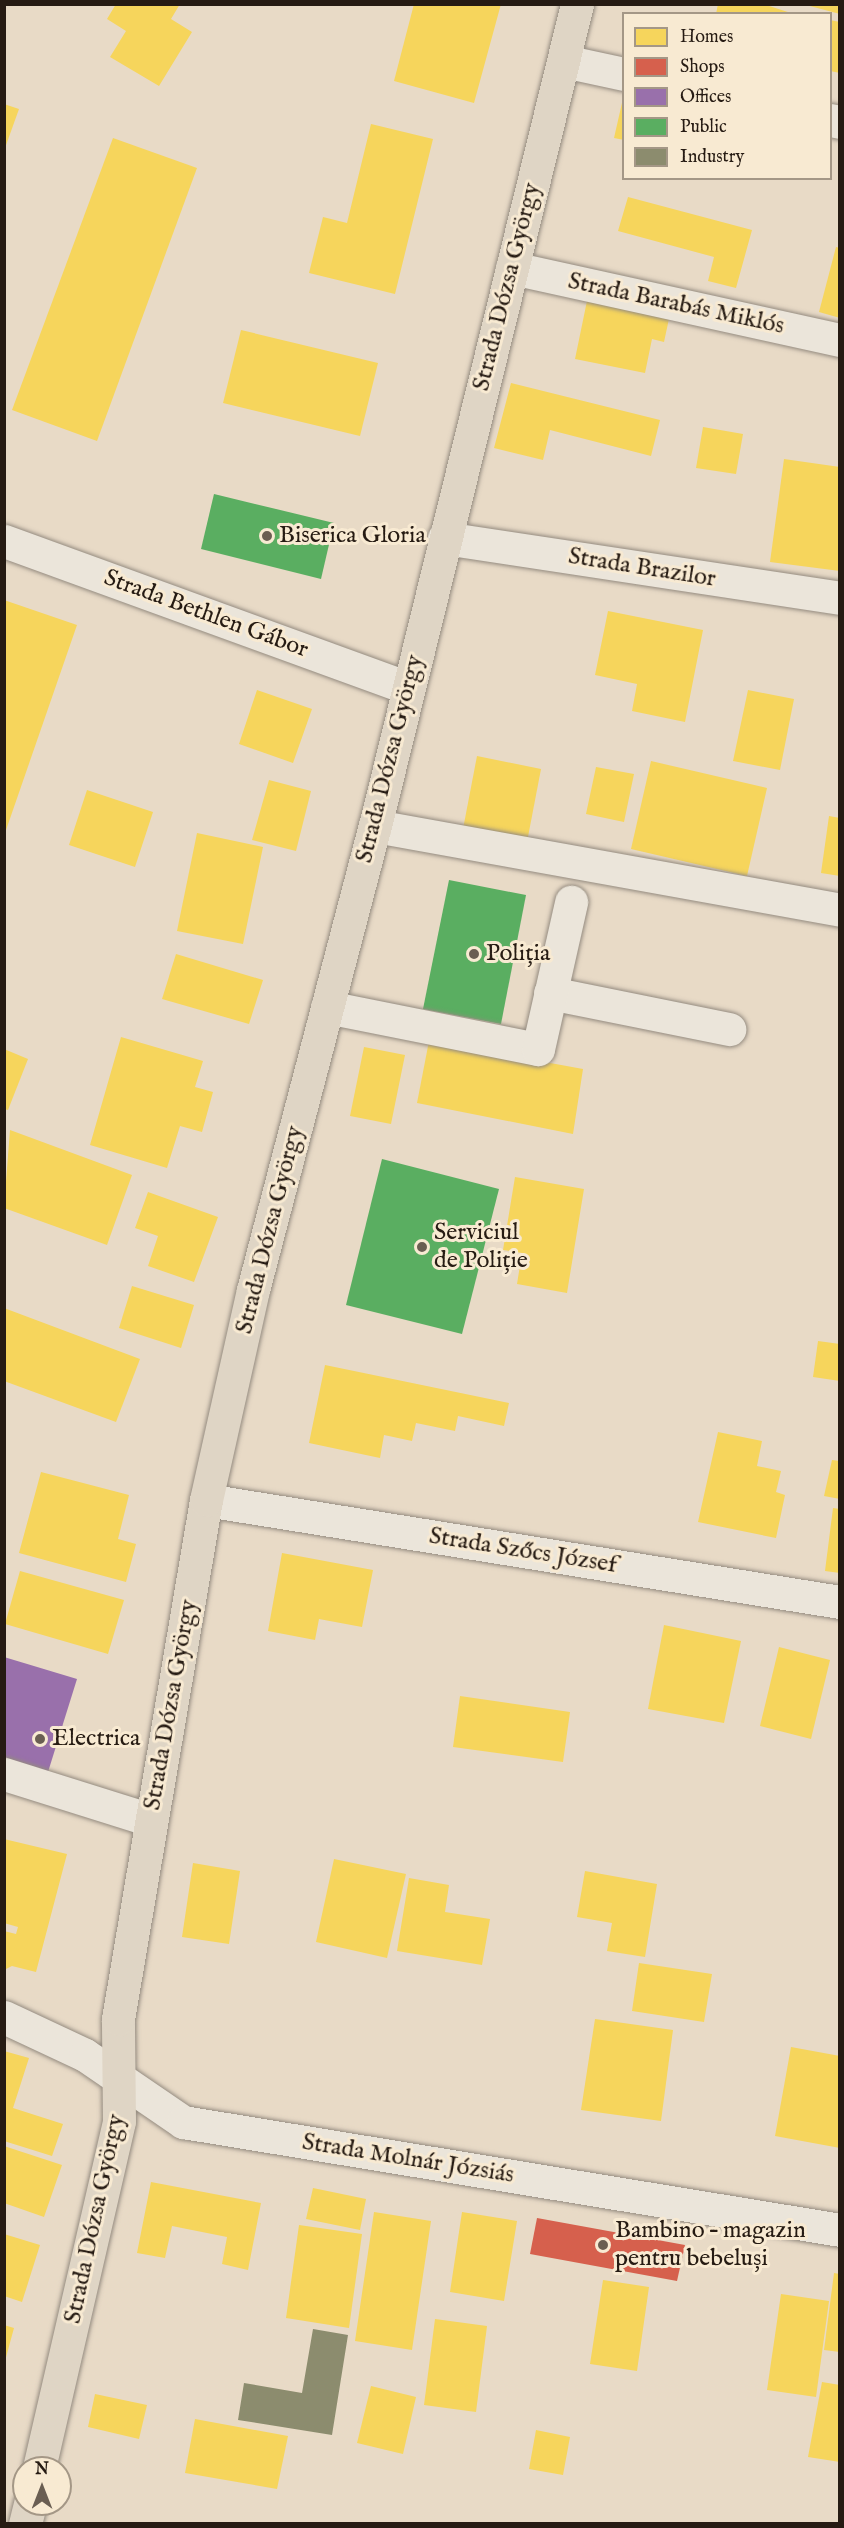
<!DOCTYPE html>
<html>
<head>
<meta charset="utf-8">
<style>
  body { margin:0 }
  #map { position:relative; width:844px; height:2528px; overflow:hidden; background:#e8dac6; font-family:"IM FELL English",serif }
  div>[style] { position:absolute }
  .homes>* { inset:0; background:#f6d55c }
  .shops>* { inset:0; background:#d6604d }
  .offices>* { inset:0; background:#9970ab }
  .public>* { inset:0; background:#5aae61 }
  .industry>* { inset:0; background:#8c8c6e }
  .roads { filter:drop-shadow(0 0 2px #948b80) drop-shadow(0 0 2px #948b80) }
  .minor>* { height:33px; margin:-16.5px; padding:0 16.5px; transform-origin:16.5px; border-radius:16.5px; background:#ebe5da }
  .major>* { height:33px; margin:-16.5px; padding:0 16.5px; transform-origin:16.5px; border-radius:16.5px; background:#dfd5c5 }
  .dots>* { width:16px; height:16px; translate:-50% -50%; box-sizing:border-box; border:3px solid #f8ead2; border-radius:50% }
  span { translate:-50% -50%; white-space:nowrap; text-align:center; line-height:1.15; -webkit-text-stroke:6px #f8ead2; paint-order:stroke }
  .street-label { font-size:24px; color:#261b13 }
  .poi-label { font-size:24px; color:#261b13 }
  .left { translate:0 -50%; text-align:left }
  .frame { position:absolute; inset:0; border:6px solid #261b13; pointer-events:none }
  .legend { position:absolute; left:622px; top:12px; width:210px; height:168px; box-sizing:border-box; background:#f8ead2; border:2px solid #a49786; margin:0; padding:8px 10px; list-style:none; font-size:18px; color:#261b13 }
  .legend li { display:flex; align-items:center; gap:12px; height:30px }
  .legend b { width:30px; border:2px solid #a49786 }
  .north { position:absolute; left:12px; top:2456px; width:60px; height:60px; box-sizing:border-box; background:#f8ead2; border:2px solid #a49786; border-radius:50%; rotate:0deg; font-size:16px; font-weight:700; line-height:24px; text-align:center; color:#261b13 }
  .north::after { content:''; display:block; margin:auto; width:21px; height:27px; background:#6a5e52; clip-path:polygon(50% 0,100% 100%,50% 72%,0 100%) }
</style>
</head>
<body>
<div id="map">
  <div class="homes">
    <i style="clip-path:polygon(116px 4px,180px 4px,171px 19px,192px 32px,159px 86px,110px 57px,126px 31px,107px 19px)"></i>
    <i style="clip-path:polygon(414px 4px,501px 4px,474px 103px,394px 81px)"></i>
    <i style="clip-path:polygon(718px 4px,763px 4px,794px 14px,716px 14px)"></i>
    <i style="clip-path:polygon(806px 4px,840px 4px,840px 14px,806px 5px)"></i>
    <i style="clip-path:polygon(830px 20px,840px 22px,840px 73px,830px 71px)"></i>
    <i style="clip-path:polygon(624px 94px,624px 140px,614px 138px)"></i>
    <i style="clip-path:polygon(4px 104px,19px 109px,5px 148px,4px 148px)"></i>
    <i style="clip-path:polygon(371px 124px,433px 139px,395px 294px,309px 273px,323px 217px,347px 223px)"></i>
    <i style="clip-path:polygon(113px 138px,197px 168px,97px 441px,12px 410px)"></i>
    <i style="clip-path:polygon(628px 197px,752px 230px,736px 288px,708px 281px,714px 257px,618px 231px)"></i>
    <i style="clip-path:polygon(836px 247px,840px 248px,840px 318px,819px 312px)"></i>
    <i style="clip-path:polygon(588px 296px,670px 314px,664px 342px,652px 339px,645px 373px,575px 359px)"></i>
    <i style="clip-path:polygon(241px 330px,378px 363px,360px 436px,223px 403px)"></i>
    <i style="clip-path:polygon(511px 383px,660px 420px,651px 456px,550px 430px,543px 460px,494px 448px)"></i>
    <i style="clip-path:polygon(703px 427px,743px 434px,736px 474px,696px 468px)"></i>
    <i style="clip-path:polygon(784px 459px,840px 467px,840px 571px,770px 562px)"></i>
    <i style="clip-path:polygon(4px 600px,77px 625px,5px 833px,4px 833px)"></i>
    <i style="clip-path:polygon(608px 611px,703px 630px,685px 722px,632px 711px,637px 684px,595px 675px)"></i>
    <i style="clip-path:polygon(257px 690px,312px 709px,293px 763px,239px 744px)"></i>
    <i style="clip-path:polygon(748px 690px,794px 699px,780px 770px,733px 761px)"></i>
    <i style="clip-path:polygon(477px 756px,541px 769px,527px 842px,463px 829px)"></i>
    <i style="clip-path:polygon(651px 761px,767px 788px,747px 876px,631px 849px)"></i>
    <i style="clip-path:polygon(596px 767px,634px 774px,624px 822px,586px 814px)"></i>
    <i style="clip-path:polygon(269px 780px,311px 791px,296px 851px,252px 840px)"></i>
    <i style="clip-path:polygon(87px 790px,153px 812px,135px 867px,69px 845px)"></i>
    <i style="clip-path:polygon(829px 816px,840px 818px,840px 876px,821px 873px)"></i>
    <i style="clip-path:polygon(197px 833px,263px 847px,243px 944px,177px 931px)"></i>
    <i style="clip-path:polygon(176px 954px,263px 980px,249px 1024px,162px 999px)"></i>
    <i style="clip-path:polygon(121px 1037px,203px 1061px,195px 1087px,213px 1092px,202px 1132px,180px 1126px,167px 1168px,90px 1145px)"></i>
    <i style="clip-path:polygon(429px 1041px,583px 1069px,573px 1134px,417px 1103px)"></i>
    <i style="clip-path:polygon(364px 1047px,405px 1055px,391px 1124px,350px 1116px)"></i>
    <i style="clip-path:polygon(4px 1049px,28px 1059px,8px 1110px,4px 1109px)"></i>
    <i style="clip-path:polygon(10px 1130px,132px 1175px,107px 1245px,4px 1208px)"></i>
    <i style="clip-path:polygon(515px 1177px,584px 1189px,567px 1293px,517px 1284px,522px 1253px,503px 1250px)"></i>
    <i style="clip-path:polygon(148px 1192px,218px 1217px,194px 1282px,148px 1266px,158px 1236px,135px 1228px)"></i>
    <i style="clip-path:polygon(132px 1286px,194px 1305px,181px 1348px,119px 1328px)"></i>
    <i style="clip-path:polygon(4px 1308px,140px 1359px,116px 1422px,4px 1381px)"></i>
    <i style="clip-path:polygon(818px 1341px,840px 1344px,840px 1381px,813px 1377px)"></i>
    <i style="clip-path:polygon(325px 1365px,509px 1403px,504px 1426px,458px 1416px,455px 1431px,416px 1423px,412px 1441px,384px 1435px,380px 1458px,309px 1443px)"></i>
    <i style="clip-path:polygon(718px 1432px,762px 1441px,757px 1466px,781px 1471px,776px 1492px,785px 1495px,776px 1538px,698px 1522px)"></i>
    <i style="clip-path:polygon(832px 1460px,840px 1461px,840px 1499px,824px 1496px)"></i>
    <i style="clip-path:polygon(41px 1472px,129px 1495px,118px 1539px,136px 1544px,126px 1582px,19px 1553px)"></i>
    <i style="clip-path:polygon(833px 1508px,840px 1509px,840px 1573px,825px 1571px)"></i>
    <i style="clip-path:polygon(282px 1553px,373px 1570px,362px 1627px,319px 1619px,315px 1640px,268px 1631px)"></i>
    <i style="clip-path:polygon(20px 1571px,124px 1600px,108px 1654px,5px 1624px)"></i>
    <i style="clip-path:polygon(664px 1625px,741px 1641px,724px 1723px,648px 1709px)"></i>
    <i style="clip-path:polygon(779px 1647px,830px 1660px,811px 1739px,760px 1726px)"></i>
    <i style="clip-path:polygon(460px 1696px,570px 1712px,563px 1762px,453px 1747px)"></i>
    <i style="clip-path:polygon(4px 1839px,67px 1854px,36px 1972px,12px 1966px,4px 1970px,4px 1931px,16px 1934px,18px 1927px,4px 1923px)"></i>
    <i style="clip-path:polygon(334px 1859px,406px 1874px,387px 1958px,316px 1942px)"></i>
    <i style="clip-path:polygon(193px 1863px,240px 1871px,229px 1944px,182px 1937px)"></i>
    <i style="clip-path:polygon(585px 1871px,657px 1884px,645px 1957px,607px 1951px,612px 1923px,577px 1917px)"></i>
    <i style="clip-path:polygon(409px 1878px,449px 1885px,445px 1912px,490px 1919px,482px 1965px,397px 1951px)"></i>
    <i style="clip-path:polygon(639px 1963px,712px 1974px,704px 2022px,632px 2011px)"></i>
    <i style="clip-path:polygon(595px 2019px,673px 2030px,661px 2121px,581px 2110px)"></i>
    <i style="clip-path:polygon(791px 2047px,840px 2056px,840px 2148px,775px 2136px)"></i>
    <i style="clip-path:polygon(4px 2051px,29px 2058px,13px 2108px,63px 2124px,52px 2156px,4px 2141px)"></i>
    <i style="clip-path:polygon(4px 2146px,62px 2165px,44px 2217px,4px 2203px)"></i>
    <i style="clip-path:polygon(151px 2182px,261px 2203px,248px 2270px,222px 2264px,227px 2237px,172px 2226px,165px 2258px,137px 2253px)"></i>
    <i style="clip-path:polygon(313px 2188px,366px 2199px,360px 2230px,306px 2219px)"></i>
    <i style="clip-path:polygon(374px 2212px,431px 2221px,412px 2350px,355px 2341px)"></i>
    <i style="clip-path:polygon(462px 2212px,517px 2221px,504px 2301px,450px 2292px)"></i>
    <i style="clip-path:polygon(299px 2225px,362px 2234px,349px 2328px,286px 2318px)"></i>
    <i style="clip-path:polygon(4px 2234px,40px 2245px,22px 2302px,4px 2296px)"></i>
    <i style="clip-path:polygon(834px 2273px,840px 2274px,840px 2352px,824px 2350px)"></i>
    <i style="clip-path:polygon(603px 2280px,649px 2287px,637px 2371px,590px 2364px)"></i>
    <i style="clip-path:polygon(781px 2294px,829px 2301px,816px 2397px,767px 2390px)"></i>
    <i style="clip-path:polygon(435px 2319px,487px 2326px,476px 2412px,424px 2405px)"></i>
    <i style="clip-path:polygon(4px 2325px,14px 2328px,5px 2361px,4px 2361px)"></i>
    <i style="clip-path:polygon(822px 2382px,840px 2385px,840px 2462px,808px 2457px)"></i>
    <i style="clip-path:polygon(371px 2386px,416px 2397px,403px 2454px,357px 2443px)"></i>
    <i style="clip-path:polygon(95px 2394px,147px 2405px,139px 2439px,88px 2427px)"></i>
    <i style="clip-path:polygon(195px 2419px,288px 2436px,277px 2489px,185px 2473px)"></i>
    <i style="clip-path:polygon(536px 2430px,570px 2437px,563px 2475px,529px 2469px)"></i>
  </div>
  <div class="shops">
    <i style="clip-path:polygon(537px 2218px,685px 2245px,677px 2281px,530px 2254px)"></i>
  </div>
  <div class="offices">
    <i style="clip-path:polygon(4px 1657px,77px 1679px,48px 1772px,4px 1759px)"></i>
  </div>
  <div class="public">
    <i style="clip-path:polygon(214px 494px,334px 523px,321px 579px,201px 549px)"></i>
    <i style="clip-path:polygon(449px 880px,526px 895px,501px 1024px,423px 1009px)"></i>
    <i style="clip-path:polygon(382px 1159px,499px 1189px,462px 1334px,346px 1305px)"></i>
  </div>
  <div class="industry">
    <i style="clip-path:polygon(313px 2329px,348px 2335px,332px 2435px,238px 2420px,244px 2383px,302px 2393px)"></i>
  </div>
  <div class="roads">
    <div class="minor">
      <i style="left:564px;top:61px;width:61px;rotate:12.2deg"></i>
      <i style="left:830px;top:120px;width:10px;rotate:11deg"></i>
      <i style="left:512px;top:268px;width:336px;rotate:12.4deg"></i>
      <i style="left:444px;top:538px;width:401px;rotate:8.6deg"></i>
      <i style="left:4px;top:541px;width:429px;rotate:20deg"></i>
      <i style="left:375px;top:826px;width:473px;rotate:10.2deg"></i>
      <i style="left:550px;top:993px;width:183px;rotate:11.4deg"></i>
      <i style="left:327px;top:1007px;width:215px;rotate:11.3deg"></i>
      <i style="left:538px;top:1049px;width:151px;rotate:-77.3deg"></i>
      <i style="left:206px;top:1500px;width:642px;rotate:9.14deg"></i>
      <i style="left:4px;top:1774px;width:154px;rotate:17.4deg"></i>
      <i style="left:4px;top:2017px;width:89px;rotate:25.1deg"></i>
      <i style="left:85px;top:2055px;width:119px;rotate:34.4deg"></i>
      <i style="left:183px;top:2122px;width:666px;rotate:9.33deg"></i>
    </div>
    <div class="major">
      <i style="left:39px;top:2468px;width:356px;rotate:-77deg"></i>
      <i style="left:119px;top:2121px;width:102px;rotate:-90.6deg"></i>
      <i style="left:118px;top:2019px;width:526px;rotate:-80.38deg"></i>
      <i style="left:206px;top:1500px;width:215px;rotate:-77.4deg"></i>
      <i style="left:253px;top:1290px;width:480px;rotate:-75.3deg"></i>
      <i style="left:375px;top:826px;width:846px;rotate:-76.19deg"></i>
      <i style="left:25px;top:2524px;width:21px;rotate:-76deg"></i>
    </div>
  </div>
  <div class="dots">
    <i style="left:267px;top:536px;background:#6a5e52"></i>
    <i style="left:474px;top:954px;background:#6a5e52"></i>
    <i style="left:422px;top:1247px;background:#6a5e52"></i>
    <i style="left:40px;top:1739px;background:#6a5e52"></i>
    <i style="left:603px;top:2245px;background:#6a5e52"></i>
  </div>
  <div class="street-label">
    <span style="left:507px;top:287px;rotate:-76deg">Strada Dózsa György</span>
    <span style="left:676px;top:304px;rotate:12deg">Strada Barabás Miklós</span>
    <span style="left:642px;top:568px;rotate:9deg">Strada Brazilor</span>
    <span style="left:206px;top:614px;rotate:20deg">Strada Bethlen Gábor</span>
    <span style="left:390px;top:759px;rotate:-76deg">Strada Dózsa György</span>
    <span style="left:270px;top:1230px;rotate:-76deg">Strada Dózsa György</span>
    <span style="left:523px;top:1551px;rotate:9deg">Strada Szőcs József</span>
    <span style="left:171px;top:1705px;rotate:-80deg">Strada Dózsa György</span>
    <span style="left:408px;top:2159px;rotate:9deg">Strada Molnár Józsiás</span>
    <span style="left:95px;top:2219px;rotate:-78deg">Strada Dózsa György</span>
  </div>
  <div class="poi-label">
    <span class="left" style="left:279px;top:536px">Biserica Gloria</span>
    <span class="left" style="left:486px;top:954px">Poliția</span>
    <span class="left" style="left:434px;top:1247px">Serviciul<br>de Poliție</span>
    <span class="left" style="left:52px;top:1739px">Electrica</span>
    <span class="left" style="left:615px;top:2245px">Bambino – magazin<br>pentru bebeluși</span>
  </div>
  <div class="frame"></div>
  <ul class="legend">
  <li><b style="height:16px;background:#f6d55c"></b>Homes</li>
  <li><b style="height:16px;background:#d6604d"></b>Shops</li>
  <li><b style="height:16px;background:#9970ab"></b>Offices</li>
  <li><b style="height:16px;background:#5aae61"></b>Public</li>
  <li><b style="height:16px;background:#8c8c6e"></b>Industry</li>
  </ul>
  <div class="north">N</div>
</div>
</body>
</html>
